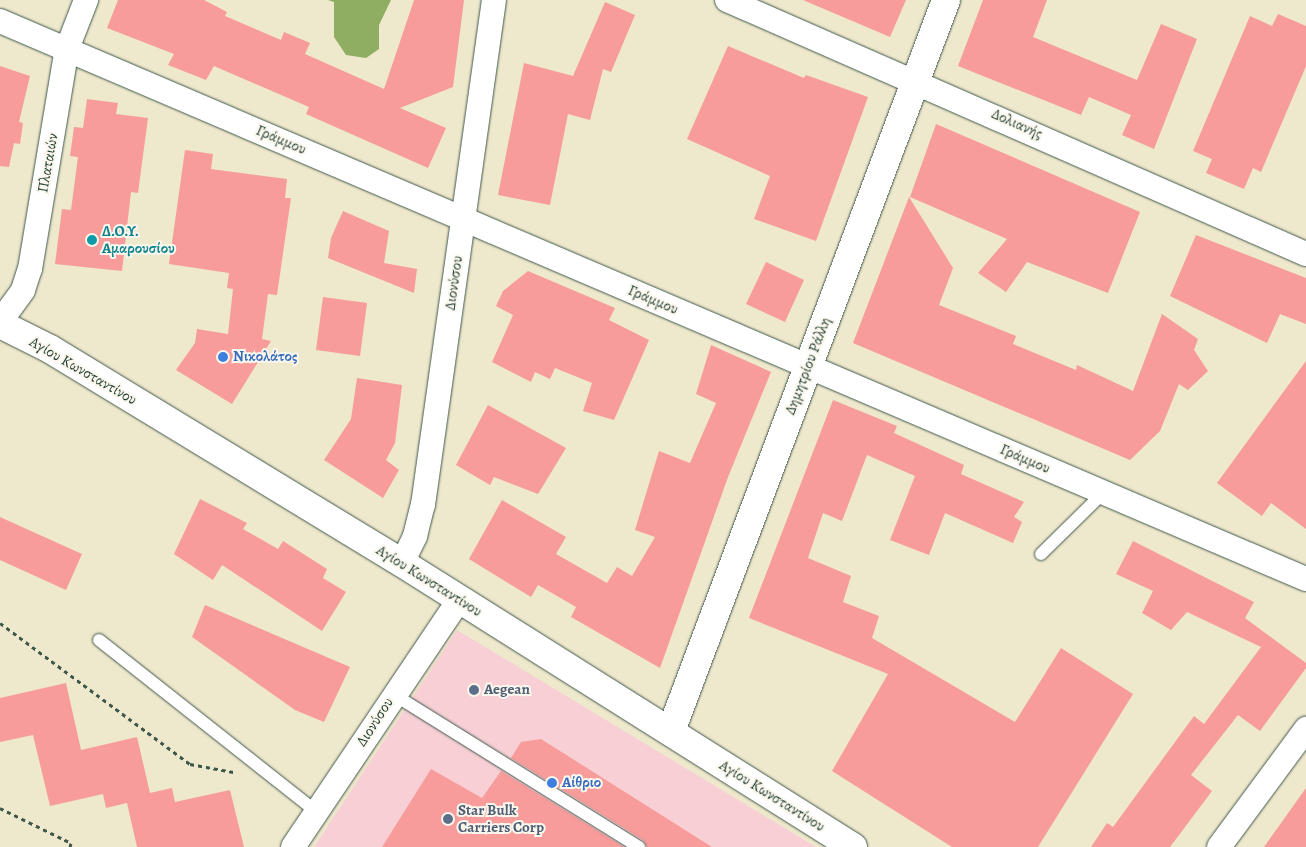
<!DOCTYPE html>
<html>
<head>
<meta charset="utf-8">
<style>
  body { margin:0 }
  #map { position:relative; width:1306px; height:847px; overflow:hidden; background:#eee8cc; font-family:Alegreya,serif }
  div>[style] { position:absolute }
  .built>* { inset:0; background:#f7cfd5 }
  .forest>* { inset:0; background:#90ae62 }
  .building>* { inset:0; background:#f79c9b }
  .path>* { height:3px; margin-top:-1.5px; transform-origin:0; background:repeating-linear-gradient(90deg,#3e574b 0 4px,transparent 0 8px) }
  .roads { filter:drop-shadow(0 0 1px #3e574b) drop-shadow(0 0 1px #3e574b) }
  .lane>* { height:12px; margin:-6px; padding:0 6px; transform-origin:6px; border-radius:6px; background:#fff }
  .street>* { height:24px; margin:-12px; padding:0 12px; transform-origin:12px; border-radius:12px; background:#fff }
  .secondary>* { height:28px; margin:-14px; padding:0 14px; transform-origin:14px; border-radius:14px; background:#fff }
  .dots>* { width:14px; height:14px; translate:-50% -50%; box-sizing:border-box; border:2px solid #fbf7ec; border-radius:50% }
  span { translate:-50% -50%; white-space:nowrap; text-align:center; line-height:1.15; -webkit-text-stroke:4px #fbf7ec; paint-order:stroke }
  .street-label { font-size:15px; color:#1f3d34 }
  .culture-label { font-size:15px; color:#0d838f; font-weight:700 }
  .left { translate:0 -50%; text-align:left }
  .shop-label { font-size:15px; color:#366cbe; font-weight:700 }
  .service-label { font-size:15px; color:#4e5e75; font-weight:700 }
</style>
</head>
<body>
<div id="map">
  <div class="built">
    <i style="clip-path:polygon(457px 630px,816px 847px,314px 847px)"></i>
  </div>
  <div class="forest">
    <i style="clip-path:polygon(328px 0,391px 0,379px 25px,379px 49px,366px 58px,346px 55px,334px 37px,334px 2px)"></i>
  </div>
  <div class="building">
    <i style="clip-path:polygon(118px 0,204px 0,227px 12px,225px 16px,281px 40px,284px 32px,310px 43px,305px 54px,384px 89px,414px 0,464px 0,453px 87px,400px 108px,446px 128px,428px 168px,306px 114px,309px 107px,214px 66px,206px 80px,168px 65px,174px 54px,107px 28px)"></i>
    <i style="clip-path:polygon(803px 0,906px 0,890px 37px)"></i>
    <i style="clip-path:polygon(983px 0,1047px 0,1033px 37px,1137px 80px,1161px 24px,1197px 39px,1154px 149px,1122px 135px,1131px 115px,1089px 97px,1081px 115px,958px 66px)"></i>
    <i style="clip-path:polygon(605px 2px,635px 15px,611px 72px,603px 69px,590px 120px,568px 114px,550px 205px,498px 195px,524px 63px,573px 76px)"></i>
    <i style="clip-path:polygon(1278px 14px,1306px 26px,1306px 66px,1261px 172px,1253px 168px,1244px 189px,1206px 173px,1212px 159px,1193px 151px,1250px 16px,1272px 26px)"></i>
    <i style="clip-path:polygon(728px 46px,804px 78px,806px 75px,868px 97px,816px 241px,754px 219px,770px 176px,687px 139px)"></i>
    <i style="clip-path:polygon(0 66px,30px 76px,19px 122px,23px 123px,20px 144px,14px 143px,9px 167px,0 166px)"></i>
    <i style="clip-path:polygon(87px 99px,118px 103px,116px 114px,148px 118px,138px 193px,131px 192px,122px 271px,55px 264px,62px 209px,71px 210px,78px 157px,70px 156px,74px 127px,83px 128px)"></i>
    <i style="clip-path:polygon(936px 124px,1140px 212px,1108px 293px,1027px 262px,1006px 292px,978px 273px,1007px 239px,910px 197px)"></i>
    <i style="clip-path:polygon(185px 150px,213px 154px,211px 169px,287px 179px,285px 198px,291px 198px,277px 295px,268px 294px,262px 339px,271px 341px,232px 404px,176px 370px,195px 343px,197px 329px,228px 334px,233px 289px,227px 288px,229px 273px,169px 264px)"></i>
    <i style="clip-path:polygon(909px 197px,953px 268px,939px 305px,1016px 336px,1013px 344px,1076px 370px,1077px 365px,1133px 391px,1162px 314px,1198px 339px,1194px 350px,1208px 371px,1188px 390px,1179px 384px,1160px 431px,1130px 460px,853px 343px)"></i>
    <i style="clip-path:polygon(343px 211px,389px 231px,384px 263px,417px 269px,414px 293px,328px 258px,331px 238px)"></i>
    <i style="clip-path:polygon(1196px 235px,1306px 278px,1306px 324px,1280px 314px,1267px 343px,1170px 296px)"></i>
    <i style="clip-path:polygon(766px 262px,804px 280px,785px 322px,746px 304px)"></i>
    <i style="clip-path:polygon(528px 271px,615px 308px,609px 320px,649px 340px,614px 420px,583px 411px,592px 383px,555px 368px,550px 379px,535px 372px,531px 382px,492px 362px,513px 315px,496px 306px,503px 291px)"></i>
    <i style="clip-path:polygon(323px 297px,367px 303px,360px 356px,316px 350px)"></i>
    <i style="clip-path:polygon(711px 345px,771px 372px,728px 477px,660px 668px,571px 617px,576px 607px,538px 585px,531px 597px,469px 559px,502px 500px,566px 537px,556px 554px,607px 583px,617px 567px,632px 576px,655px 537px,635px 530px,659px 451px,690px 463px,716px 403px,696px 394px)"></i>
    <i style="clip-path:polygon(1306px 361px,1306px 529px,1271px 503px,1262px 516px,1217px 483px)"></i>
    <i style="clip-path:polygon(357px 378px,402px 385px,395px 443px,386px 460px,399px 470px,383px 498px,324px 460px,351px 419px)"></i>
    <i style="clip-path:polygon(833px 400px,897px 426px,894px 433px,964px 465px,961px 474px,1024px 502px,1014px 517px,1022px 522px,1013px 543px,945px 513px,929px 555px,890px 540px,915px 476px,867px 455px,842px 521px,823px 513px,808px 558px,851px 576px,843px 602px,879px 616px,872px 638px,1015px 722px,1061px 648px,1133px 694px,1038px 847px,952px 847px,832px 771px,888px 674px,749px 618px)"></i>
    <i style="clip-path:polygon(488px 405px,566px 448px,538px 494px,494px 477px,490px 485px,456px 465px)"></i>
    <i style="clip-path:polygon(200px 499px,247px 523px,243px 529px,278px 549px,283px 541px,327px 569px,323px 578px,346px 592px,322px 631px,222px 565px,213px 580px,174px 554px)"></i>
    <i style="clip-path:polygon(0 517px,82px 554px,66px 590px,0 560px)"></i>
    <i style="clip-path:polygon(1133px 541px,1254px 602px,1245px 618px,1306px 663px,1306px 668px,1260px 731px,1238px 715px,1191px 775px,1212px 791px,1170px 847px,1091px 847px,1107px 823px,1113px 827px,1194px 716px,1204px 724px,1261px 647px,1187px 612px,1171px 630px,1142px 613px,1153px 591px,1116px 574px)"></i>
    <i style="clip-path:polygon(205px 605px,350px 667px,324px 722px,295px 710px,192px 637px)"></i>
    <i style="clip-path:polygon(66px 683px,81px 750px,137px 737px,150px 793px,172px 788px,175px 802px,230px 790px,244px 847px,137px 847px,127px 803px,106px 808px,103px 794px,50px 806px,33px 735px,0 742px,0 698px)"></i>
    <i style="clip-path:polygon(541px 739px,712px 847px,647px 847px,643px 840px,511px 758px,521px 742px)"></i>
    <i style="clip-path:polygon(431px 769px,482px 798px,501px 771px,624px 847px,382px 847px)"></i>
    <i style="clip-path:polygon(1306px 788px,1306px 847px,1264px 847px)"></i>
  </div>
  <div class="path">
    <i style="left:0;top:623px;width:237px;rotate:36.6deg"></i>
    <i style="left:190px;top:764px;width:44px;rotate:10.5deg"></i>
    <i style="left:0;top:808px;width:79px;rotate:26.2deg"></i>
    <i style="left:71px;top:843px;width:4px;rotate:104deg"></i>
  </div>
  <div class="roads">
    <div class="lane">
      <i style="left:1041px;top:554px;width:88px;rotate:-44.5deg"></i>
      <i style="left:99px;top:640px;width:278px;rotate:38.3deg"></i>
      <i style="left:393px;top:694px;width:290px;rotate:31.9deg"></i>
    </div>
    <div class="street">
      <i style="left:727px;top:0;width:632px;rotate:23.69deg"></i>
      <i style="left:0;top:21px;width:1420px;rotate:23.14deg"></i>
      <i style="left:0;top:322px;width:39px;rotate:-54deg"></i>
      <i style="left:23px;top:290px;width:22px;rotate:-72deg"></i>
      <i style="left:30px;top:269px;width:223px;rotate:-80.5deg"></i>
      <i style="left:67px;top:49px;width:53px;rotate:-68.8deg"></i>
      <i style="left:402px;top:563px;width:30px;rotate:-64deg"></i>
      <i style="left:415px;top:536px;width:32px;rotate:-76deg"></i>
      <i style="left:423px;top:505px;width:510px;rotate:-82deg"></i>
      <i style="left:293px;top:847px;width:298px;rotate:-56.1deg"></i>
      <i style="left:1219px;top:847px;width:147px;rotate:-53.6deg"></i>
    </div>
    <div class="secondary">
      <i style="left:0;top:324px;width:56px;rotate:26.6deg"></i>
      <i style="left:50px;top:349px;width:412px;rotate:31.3deg"></i>
      <i style="left:402px;top:563px;width:533px;rotate:32.2deg"></i>
      <i style="left:671px;top:731px;width:781px;rotate:-69.38deg"></i>
    </div>
  </div>
  <div class="dots">
    <i style="left:92px;top:240px;background:#0f9aa8"></i>
    <i style="left:223px;top:357px;background:#3f7fe0"></i>
    <i style="left:474px;top:690px;background:#5c6f8a"></i>
    <i style="left:552px;top:783px;background:#3f7fe0"></i>
    <i style="left:448px;top:819px;background:#5c6f8a"></i>
  </div>
  <div class="street-label">
    <span style="left:1017px;top:124px;rotate:24deg">Δολιανής</span>
    <span style="left:281px;top:140px;rotate:23deg">Γράμμου</span>
    <span style="left:48px;top:163px;rotate:-80deg">Πλαταιών</span>
    <span style="left:454px;top:283px;rotate:-82deg">Διονύσου</span>
    <span style="left:653px;top:300px;rotate:23deg">Γράμμου</span>
    <span style="left:808px;top:366px;rotate:-69deg">Δημητρίου Ράλλη</span>
    <span style="left:83px;top:371px;rotate:30deg">Αγίου Κωνσταντίνου</span>
    <span style="left:1025px;top:459px;rotate:23deg">Γράμμου</span>
    <span style="left:429px;top:581px;rotate:32deg">Αγίου Κωνσταντίνου</span>
    <span style="left:375px;top:722px;rotate:-57deg">Διονύσου</span>
    <span style="left:772px;top:796px;rotate:32deg">Αγίου Κωνσταντίνου</span>
  </div>
  <div class="culture-label">
    <span class="left" style="left:102px;top:240px">Δ.Ο.Υ.<br>Αμαρουσίου</span>
  </div>
  <div class="shop-label">
    <span class="left" style="left:233px;top:357px">Νικολάτος</span>
    <span class="left" style="left:562px;top:783px">Αίθριο</span>
  </div>
  <div class="service-label">
    <span class="left" style="left:484px;top:690px">Aegean</span>
    <span class="left" style="left:458px;top:819px">Star Bulk<br>Carriers Corp</span>
  </div>
</div>
</body>
</html>
